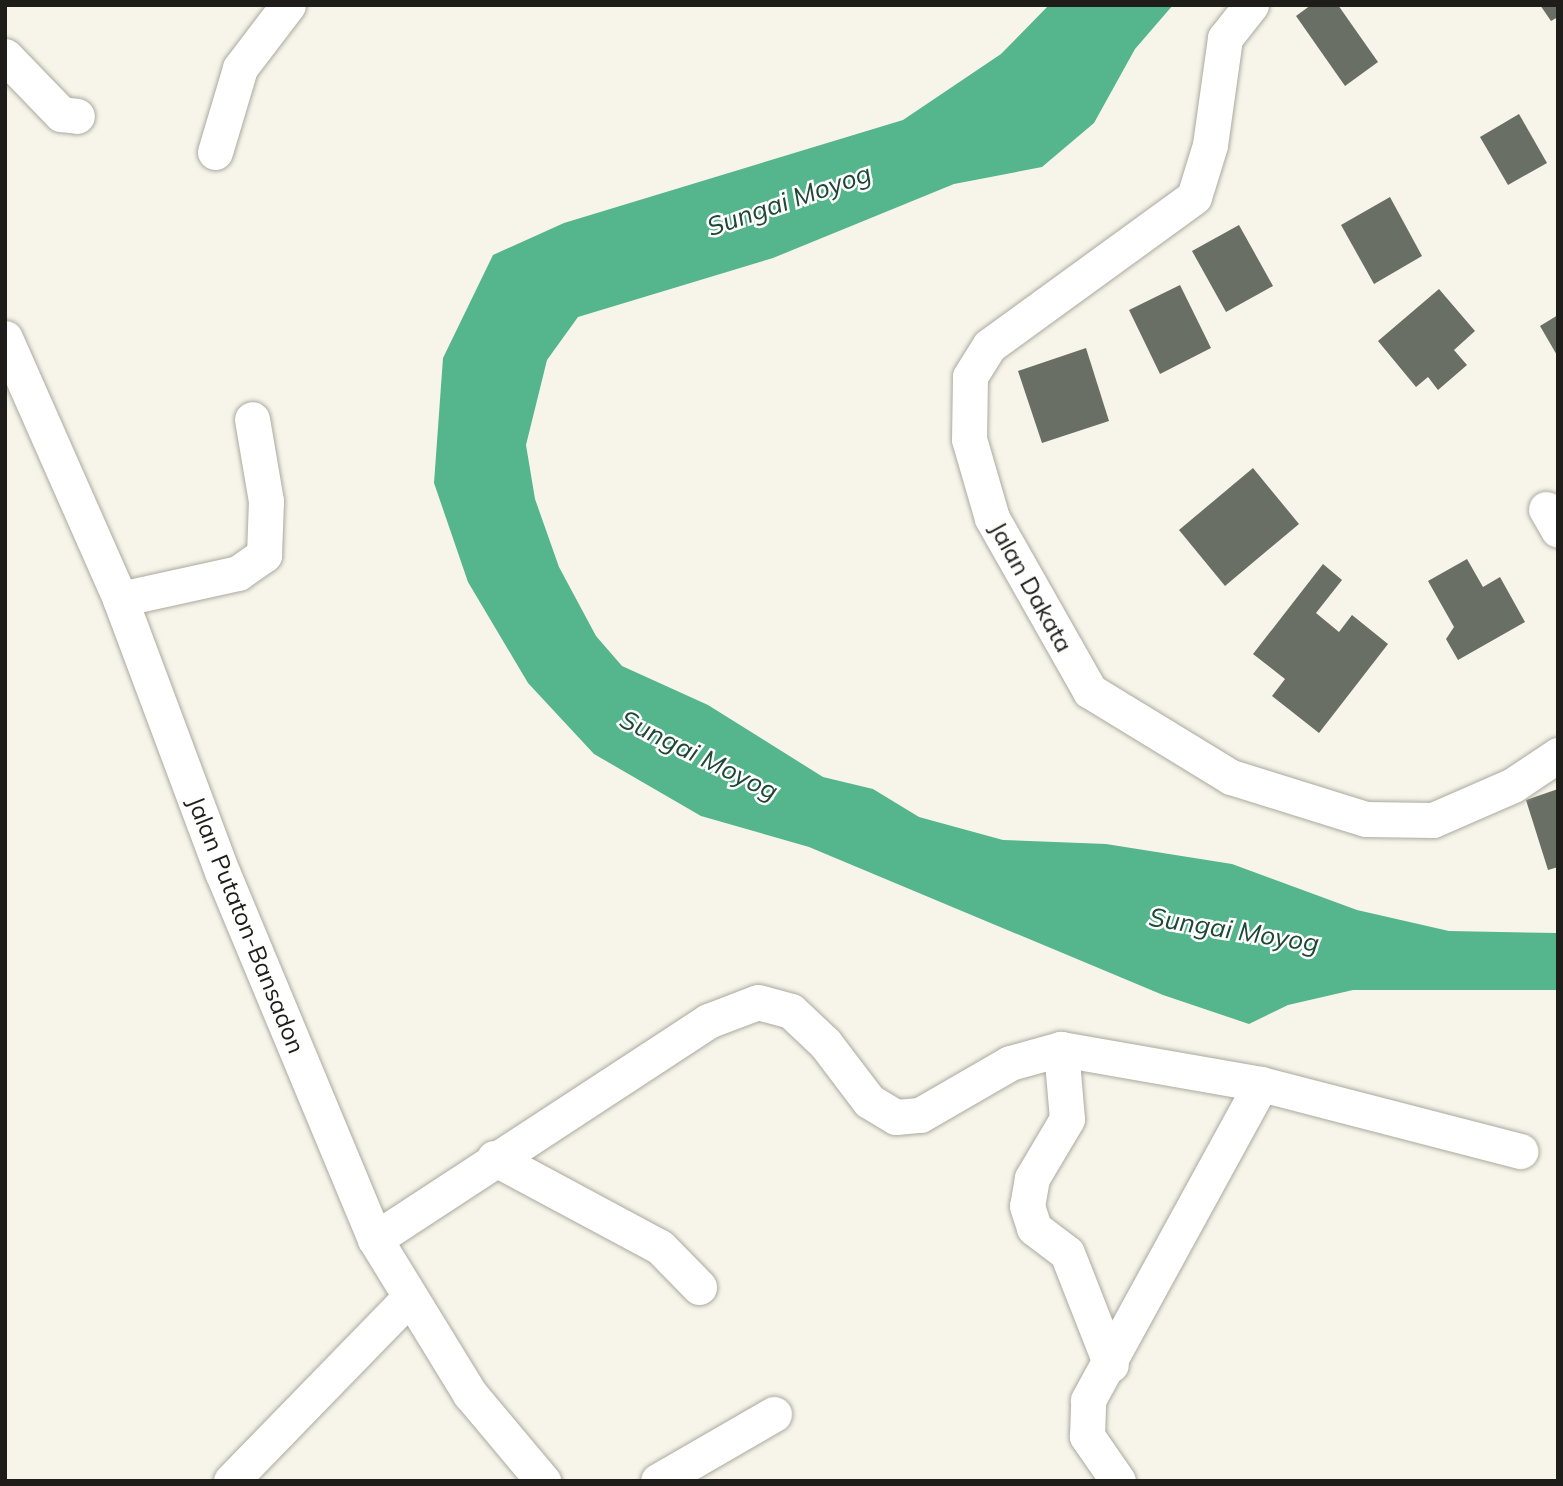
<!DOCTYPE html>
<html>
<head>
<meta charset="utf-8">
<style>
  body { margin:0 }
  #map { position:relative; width:1563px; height:1486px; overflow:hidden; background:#f7f5ea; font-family:Mulish,sans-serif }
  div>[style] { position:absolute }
  .water>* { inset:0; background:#55b58d }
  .building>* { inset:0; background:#6a6f66 }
  .roads { filter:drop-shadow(0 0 2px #aba99e) drop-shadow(0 0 2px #aba99e) }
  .minor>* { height:35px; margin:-17.5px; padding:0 17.5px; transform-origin:17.5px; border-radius:17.5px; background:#fff }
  span { translate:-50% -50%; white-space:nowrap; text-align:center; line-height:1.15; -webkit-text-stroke:5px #fff; paint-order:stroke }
  .street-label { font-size:24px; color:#1e1d19 }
  .water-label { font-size:26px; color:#1e4736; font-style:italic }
  .frame { position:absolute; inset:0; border:7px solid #1e1d19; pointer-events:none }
</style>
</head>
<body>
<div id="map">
  <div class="water">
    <i style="clip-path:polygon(1049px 5px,1173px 5px,1135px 49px,1094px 123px,1042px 167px,954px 184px,773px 258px,578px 317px,547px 360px,526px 445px,535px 499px,559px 567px,596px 636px,622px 666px,708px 705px,823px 777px,873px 789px,919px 817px,1003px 840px,1106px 844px,1232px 864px,1357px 910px,1449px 931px,1558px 933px,1558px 990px,1353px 990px,1288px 1005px,1249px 1024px,1163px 995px,809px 847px,701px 816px,594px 754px,528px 683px,468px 582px,434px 483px,443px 358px,493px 255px,564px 223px,903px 120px,1001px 54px)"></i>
  </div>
  <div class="building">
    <i style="clip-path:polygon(1311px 5px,1338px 5px,1378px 62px,1345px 86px,1296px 16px)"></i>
    <i style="clip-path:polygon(1540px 5px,1558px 5px,1558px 17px,1551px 21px)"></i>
    <i style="clip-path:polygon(1519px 114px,1547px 163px,1508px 185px,1480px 137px)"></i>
    <i style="clip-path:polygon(1390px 197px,1422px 256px,1374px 284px,1341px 225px)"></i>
    <i style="clip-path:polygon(1239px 225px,1273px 286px,1226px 312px,1192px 251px)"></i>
    <i style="clip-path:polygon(1180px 285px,1211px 348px,1160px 374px,1129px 310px)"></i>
    <i style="clip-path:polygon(1439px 289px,1475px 331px,1454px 350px,1467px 365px,1438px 390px,1428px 377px,1416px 387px,1378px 341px)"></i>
    <i style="clip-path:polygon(1558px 315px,1558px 357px,1540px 326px)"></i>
    <i style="clip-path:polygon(1086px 348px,1109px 421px,1042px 443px,1018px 371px)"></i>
    <i style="clip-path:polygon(1253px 468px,1299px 524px,1225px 586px,1179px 530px)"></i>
    <i style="clip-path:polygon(1467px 559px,1483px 587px,1500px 577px,1525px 622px,1458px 660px,1446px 639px,1454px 627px,1428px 581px)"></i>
    <i style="clip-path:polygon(1323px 564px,1342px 580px,1316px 613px,1339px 632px,1352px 615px,1388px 644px,1319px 733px,1272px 696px,1285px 679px,1253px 654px)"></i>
    <i style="clip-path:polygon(1558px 789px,1558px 867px,1548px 870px,1526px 800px)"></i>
  </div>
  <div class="roads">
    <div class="minor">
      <i style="left:1251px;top:5px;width:42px;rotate:128.2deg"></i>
      <i style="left:1225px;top:38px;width:108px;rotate:98deg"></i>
      <i style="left:1210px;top:145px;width:54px;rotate:107.1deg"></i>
      <i style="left:1194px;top:197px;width:253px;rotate:144deg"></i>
      <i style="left:989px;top:346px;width:36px;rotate:122deg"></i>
      <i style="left:970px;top:377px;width:62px;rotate:90.9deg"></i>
      <i style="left:969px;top:439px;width:82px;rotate:73.8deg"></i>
      <i style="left:992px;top:518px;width:199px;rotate:60.5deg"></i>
      <i style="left:1090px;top:691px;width:165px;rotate:31.4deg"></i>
      <i style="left:1231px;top:777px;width:141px;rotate:17.3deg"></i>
      <i style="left:1366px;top:819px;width:67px;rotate:0.9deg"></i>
      <i style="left:1433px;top:820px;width:87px;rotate:-23.6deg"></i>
      <i style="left:1513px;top:785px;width:54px;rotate:-33.7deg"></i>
      <i style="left:5px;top:56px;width:81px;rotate:46deg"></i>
      <i style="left:61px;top:114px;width:16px;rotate:7deg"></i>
      <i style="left:215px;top:152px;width:88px;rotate:-73.4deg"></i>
      <i style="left:240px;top:68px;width:79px;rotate:-52.7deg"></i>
      <i style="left:5px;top:338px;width:285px;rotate:66.2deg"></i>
      <i style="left:120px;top:599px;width:294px;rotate:69.5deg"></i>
      <i style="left:223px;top:874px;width:395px;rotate:67.4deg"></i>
      <i style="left:375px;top:1239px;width:182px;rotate:58.5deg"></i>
      <i style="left:470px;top:1394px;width:114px;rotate:50deg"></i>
      <i style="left:1546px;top:509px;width:24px;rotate:60deg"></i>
      <i style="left:120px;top:599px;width:121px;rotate:-12.4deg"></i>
      <i style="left:238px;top:573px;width:32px;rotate:-35deg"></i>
      <i style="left:264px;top:555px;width:54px;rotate:-87.9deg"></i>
      <i style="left:266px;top:501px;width:83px;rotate:-99.7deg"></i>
      <i style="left:1061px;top:1049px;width:70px;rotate:85.1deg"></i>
      <i style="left:1067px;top:1119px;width:69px;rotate:120.7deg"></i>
      <i style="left:1032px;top:1178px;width:28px;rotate:100deg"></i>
      <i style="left:1027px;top:1206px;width:23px;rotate:72deg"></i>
      <i style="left:1034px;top:1228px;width:41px;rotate:37.1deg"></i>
      <i style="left:1067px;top:1253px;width:120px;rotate:68.6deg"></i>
      <i style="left:494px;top:1158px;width:188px;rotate:28.2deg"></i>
      <i style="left:660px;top:1247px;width:56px;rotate:45.7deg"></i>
      <i style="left:375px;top:1239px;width:398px;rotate:-33.2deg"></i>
      <i style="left:708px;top:1021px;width:53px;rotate:-20.8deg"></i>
      <i style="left:758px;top:1002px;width:34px;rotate:15deg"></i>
      <i style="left:791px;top:1011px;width:47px;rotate:43.3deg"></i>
      <i style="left:825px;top:1043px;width:73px;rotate:52.8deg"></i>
      <i style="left:869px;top:1101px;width:31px;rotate:31deg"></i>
      <i style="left:896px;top:1117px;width:24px;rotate:-5deg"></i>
      <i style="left:920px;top:1115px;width:104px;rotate:-30deg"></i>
      <i style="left:1010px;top:1063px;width:53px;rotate:-15.4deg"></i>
      <i style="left:1061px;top:1049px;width:203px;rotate:9.9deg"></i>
      <i style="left:1261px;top:1084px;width:268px;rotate:14.5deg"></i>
      <i style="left:231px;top:1481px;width:255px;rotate:-45.8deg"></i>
      <i style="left:658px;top:1481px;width:134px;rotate:-30deg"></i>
      <i style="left:1118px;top:1481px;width:55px;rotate:-124.6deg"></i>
      <i style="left:1087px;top:1436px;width:36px;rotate:-88deg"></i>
      <i style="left:1088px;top:1400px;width:360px;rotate:-61.3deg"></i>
    </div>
  </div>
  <div class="street-label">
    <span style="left:1031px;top:587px;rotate:61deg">Jalan Dakata</span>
    <span style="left:246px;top:925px;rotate:68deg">Jalan Putaton-Bansadon</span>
  </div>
  <div class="water-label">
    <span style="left:789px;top:200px;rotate:-19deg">Sungai Moyog</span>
    <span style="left:699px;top:755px;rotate:26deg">Sungai Moyog</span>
    <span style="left:1234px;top:930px;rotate:9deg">Sungai Moyog</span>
  </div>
  <div class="frame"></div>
</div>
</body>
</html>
